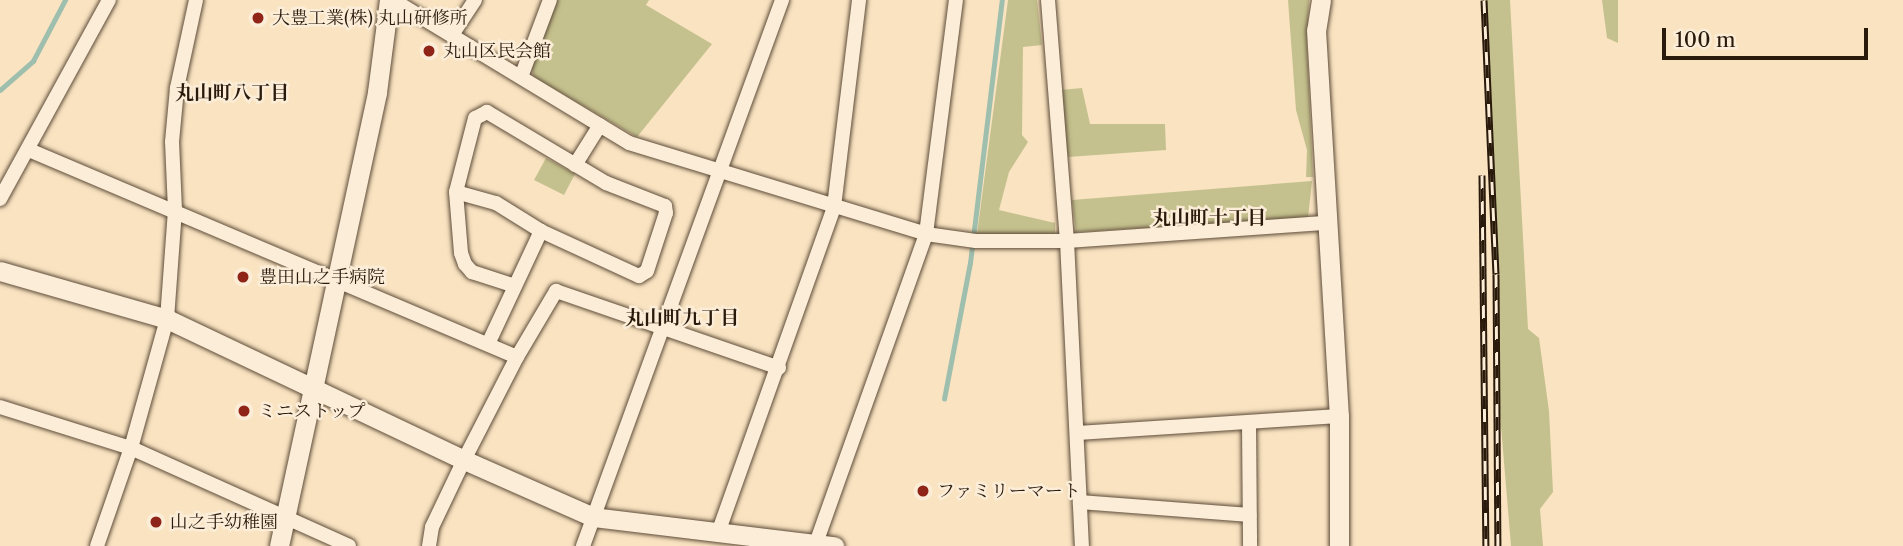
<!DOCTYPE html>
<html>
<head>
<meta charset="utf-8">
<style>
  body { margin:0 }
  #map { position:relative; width:1903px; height:546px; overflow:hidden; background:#f9e3c1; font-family:"Libre Caslon Text","Noto Serif JP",serif }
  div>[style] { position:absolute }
  .green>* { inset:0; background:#c5c18e }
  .stream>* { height:4.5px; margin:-2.25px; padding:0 2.25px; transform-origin:2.25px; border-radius:2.25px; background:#9ebeae }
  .roads { filter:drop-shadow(0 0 2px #5e4c39) drop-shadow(0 0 2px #5e4c39) }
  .street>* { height:14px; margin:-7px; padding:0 7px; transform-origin:7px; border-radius:7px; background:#fbedd7 }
  .secondary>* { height:19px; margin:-9.5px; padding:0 9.5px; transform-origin:9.5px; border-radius:9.5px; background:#fbedd7 }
  .rail>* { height:7px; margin-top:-3.5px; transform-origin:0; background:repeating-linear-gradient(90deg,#fbedd7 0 13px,#2a1a0c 0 26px); box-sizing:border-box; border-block:2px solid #2a1a0c }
  .dots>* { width:19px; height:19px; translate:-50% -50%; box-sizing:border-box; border:4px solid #fbedd7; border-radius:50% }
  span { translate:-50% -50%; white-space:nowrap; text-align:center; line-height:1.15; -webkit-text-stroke:5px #fbedd7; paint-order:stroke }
  .poi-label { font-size:18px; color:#2a1a0c }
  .left { translate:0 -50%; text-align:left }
  .neighbourhood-label { font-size:19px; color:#2a1a0c; font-weight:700 }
  .scale { position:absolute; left:1662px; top:28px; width:206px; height:32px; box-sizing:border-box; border:4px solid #2a1a0c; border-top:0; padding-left:9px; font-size:21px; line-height:24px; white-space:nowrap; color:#2a1a0c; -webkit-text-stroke:5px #fbedd7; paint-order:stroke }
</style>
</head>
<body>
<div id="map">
  <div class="green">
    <i style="clip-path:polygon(557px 0,649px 0,646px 5px,712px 44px,637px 137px,534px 77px,531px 67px)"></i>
    <i style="clip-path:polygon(1008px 0,1037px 0,1042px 45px,1023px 47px,1022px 135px,1028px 142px,1009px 172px,999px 210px,1055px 223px,1055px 236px,977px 234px)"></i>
    <i style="clip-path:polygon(1288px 0,1309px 0,1307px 45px,1313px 177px,1306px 177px,1307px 150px,1296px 110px)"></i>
    <i style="clip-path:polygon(1484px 0,1510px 0,1528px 329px,1539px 338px,1549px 411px,1553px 492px,1540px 509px,1543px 546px,1511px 546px,1497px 378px)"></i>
    <i style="clip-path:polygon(1602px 0,1618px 0,1618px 43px,1607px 38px)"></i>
    <i style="clip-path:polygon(1082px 88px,1090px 124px,1165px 124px,1166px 150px,1068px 157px,1061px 90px)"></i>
    <i style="clip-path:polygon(546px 158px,575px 174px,564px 195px,534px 180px)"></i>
    <i style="clip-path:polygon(1312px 181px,1308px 218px,1076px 232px,1072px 200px)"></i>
  </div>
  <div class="stream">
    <i style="left:0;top:90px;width:44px;rotate:-41.3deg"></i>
    <i style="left:33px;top:61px;width:69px;rotate:-62.3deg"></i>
    <i style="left:944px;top:399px;width:138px;rotate:-79.2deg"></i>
    <i style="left:970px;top:263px;width:265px;rotate:-83.1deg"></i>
  </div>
  <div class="roads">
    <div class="street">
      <i style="left:393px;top:0;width:276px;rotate:31.2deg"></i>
      <i style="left:629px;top:143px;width:311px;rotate:17deg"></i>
      <i style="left:926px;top:234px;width:50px;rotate:8deg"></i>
      <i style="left:976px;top:241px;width:91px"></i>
      <i style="left:1067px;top:241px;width:261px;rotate:-4deg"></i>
      <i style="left:1048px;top:0;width:242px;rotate:85.5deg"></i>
      <i style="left:1067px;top:241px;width:305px;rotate:87.2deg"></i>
      <i style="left:452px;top:35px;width:42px;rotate:-56.7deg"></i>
      <i style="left:521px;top:77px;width:82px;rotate:-69.4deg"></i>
      <i style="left:29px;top:150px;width:530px;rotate:22.99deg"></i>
      <i style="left:575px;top:165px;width:47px;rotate:-58deg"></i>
      <i style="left:456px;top:192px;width:61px;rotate:85.3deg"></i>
      <i style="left:461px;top:253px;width:12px;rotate:70deg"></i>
      <i style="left:465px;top:264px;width:11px;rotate:49deg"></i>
      <i style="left:472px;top:272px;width:45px;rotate:18deg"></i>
      <i style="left:0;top:199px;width:227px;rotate:-61.3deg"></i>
      <i style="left:488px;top:344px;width:125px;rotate:-64.9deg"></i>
      <i style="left:541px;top:231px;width:108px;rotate:24.7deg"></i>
      <i style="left:639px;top:276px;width:9px;rotate:-32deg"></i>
      <i style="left:647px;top:271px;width:61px;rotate:-71.9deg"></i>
      <i style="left:666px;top:213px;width:7px;rotate:-98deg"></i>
      <i style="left:665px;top:206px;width:63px;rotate:-158.7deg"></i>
      <i style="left:606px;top:183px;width:139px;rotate:-149.2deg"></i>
      <i style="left:487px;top:112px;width:13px;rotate:153deg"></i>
      <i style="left:475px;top:118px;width:76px;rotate:104.4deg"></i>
      <i style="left:456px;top:192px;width:41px;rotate:15.4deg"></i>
      <i style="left:496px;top:203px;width:53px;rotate:31.9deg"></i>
      <i style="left:0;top:407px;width:137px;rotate:17.4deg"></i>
      <i style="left:131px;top:448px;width:239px;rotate:24.2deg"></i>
      <i style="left:1249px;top:423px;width:123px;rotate:89.5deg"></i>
      <i style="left:1077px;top:433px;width:263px;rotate:-3.7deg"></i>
      <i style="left:1080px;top:502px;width:170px;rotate:4.4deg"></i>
      <i style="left:718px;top:533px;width:346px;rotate:-70.4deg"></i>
      <i style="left:834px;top:207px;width:209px;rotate:-83.1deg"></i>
      <i style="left:97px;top:546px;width:104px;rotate:-70.9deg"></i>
      <i style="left:131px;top:448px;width:134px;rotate:-74.4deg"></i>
      <i style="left:167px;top:319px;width:109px;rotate:-85.8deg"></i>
      <i style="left:175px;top:210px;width:68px;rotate:-92.5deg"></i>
      <i style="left:172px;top:142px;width:54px;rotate:-84.7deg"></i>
      <i style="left:177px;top:88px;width:90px;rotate:-77.8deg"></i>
      <i style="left:429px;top:546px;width:19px;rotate:-81deg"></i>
      <i style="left:432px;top:527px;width:74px;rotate:-64.5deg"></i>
      <i style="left:464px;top:460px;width:116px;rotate:-62.8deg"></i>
      <i style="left:517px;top:357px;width:77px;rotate:-59.4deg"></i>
      <i style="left:556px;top:291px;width:236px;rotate:19deg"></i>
      <i style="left:583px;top:546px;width:581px;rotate:-69.97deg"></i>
      <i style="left:815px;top:546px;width:331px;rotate:-70.4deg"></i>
      <i style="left:926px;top:234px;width:236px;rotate:-82.7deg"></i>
    </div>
    <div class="secondary">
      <i style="left:1321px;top:0;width:30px;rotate:99deg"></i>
      <i style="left:1316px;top:30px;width:387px;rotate:86.6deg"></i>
      <i style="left:1339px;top:416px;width:130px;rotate:90deg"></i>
      <i style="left:0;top:271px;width:174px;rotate:16deg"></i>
      <i style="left:167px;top:319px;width:329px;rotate:25.4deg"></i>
      <i style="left:464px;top:460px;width:141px;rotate:23.8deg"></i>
      <i style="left:593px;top:517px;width:243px;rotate:6.9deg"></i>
      <i style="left:279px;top:546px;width:464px;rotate:-77.8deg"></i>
      <i style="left:377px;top:92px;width:93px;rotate:-82.6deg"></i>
    </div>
  </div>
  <div class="rail">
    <i style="left:1484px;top:0;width:274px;rotate:87.5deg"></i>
    <i style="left:1496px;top:274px;width:272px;rotate:89.6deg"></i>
    <i style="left:1482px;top:175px;width:371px;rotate:89.4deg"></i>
  </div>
  <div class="dots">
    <i style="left:258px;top:18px;background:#8f2418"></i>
    <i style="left:429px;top:51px;background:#8f2418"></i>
    <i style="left:243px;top:277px;background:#8f2418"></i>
    <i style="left:244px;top:411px;background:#8f2418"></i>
    <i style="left:923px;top:491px;background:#8f2418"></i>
    <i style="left:156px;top:522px;background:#8f2418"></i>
  </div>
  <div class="poi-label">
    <span class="left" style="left:272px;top:18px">大豊工業(株) 丸山研修所</span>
    <span class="left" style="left:443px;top:51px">丸山区民会館</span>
    <span class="left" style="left:259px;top:277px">豊田山之手病院</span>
    <span class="left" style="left:258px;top:411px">ミニストップ</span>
    <span class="left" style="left:937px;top:491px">ファミリーマート</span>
    <span class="left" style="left:170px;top:522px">山之手幼稚園</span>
  </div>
  <div class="neighbourhood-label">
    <span style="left:232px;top:93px">丸山町八丁目</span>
    <span style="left:1209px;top:218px">丸山町十丁目</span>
    <span style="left:682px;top:318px">丸山町九丁目</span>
  </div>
  <div class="scale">100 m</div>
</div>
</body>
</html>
